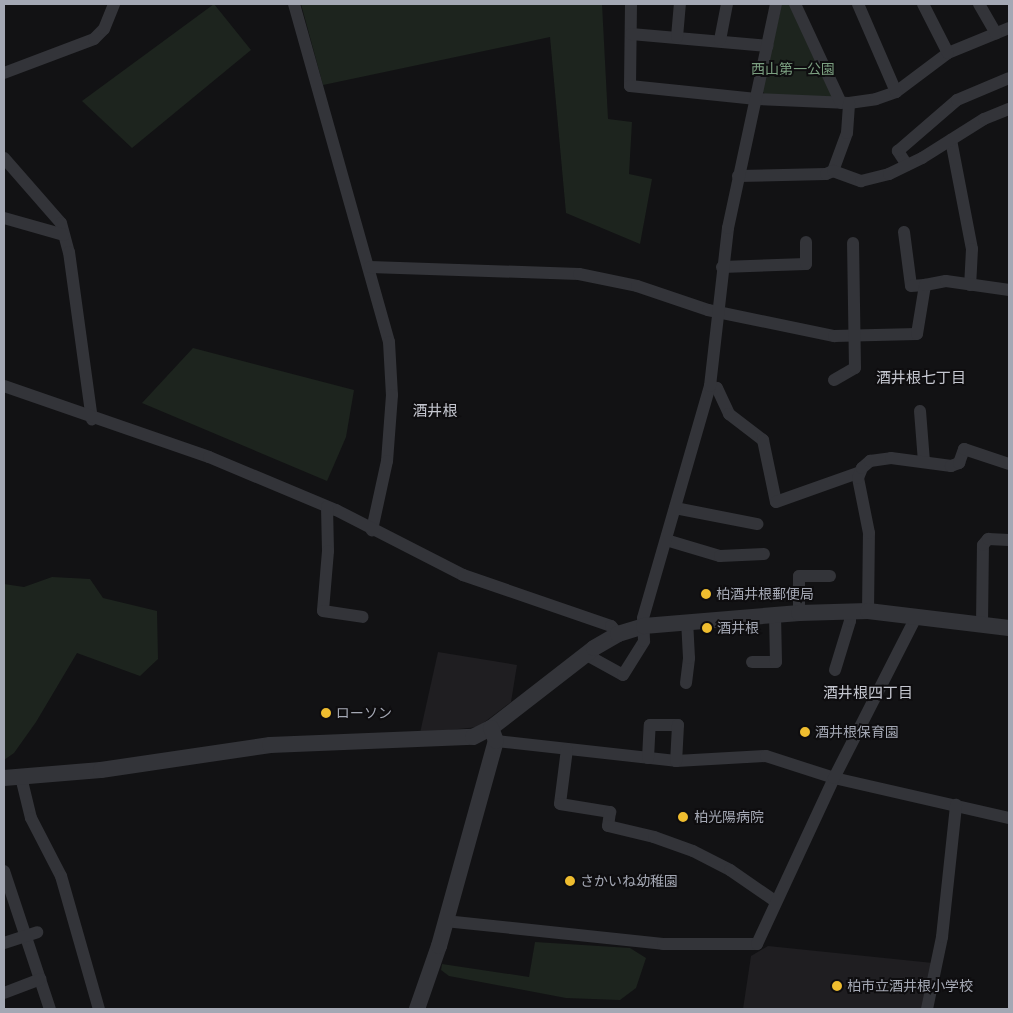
<!DOCTYPE html>
<html>
<head>
<meta charset="utf-8">
<style>
  body { margin:0 }
  #map { position:relative; width:1013px; height:1013px; overflow:hidden; background:#121214; font-family:Manrope,"Noto Sans JP",sans-serif }
  div>[style] { position:absolute }
  .built>* { inset:0; background:#1f1e21 }
  .green>* { inset:0; background:#1d241e }
  .minor>* { height:12px; margin:-6px; padding:0 6px; transform-origin:6px; border-radius:6px; background:#333439 }
  .tertiary>* { height:16px; margin:-8px; padding:0 8px; transform-origin:8px; border-radius:8px; background:#333439 }
  .dots>* { width:14px; height:14px; translate:-50% -50%; box-sizing:border-box; border:2px solid #0e0d0f; border-radius:50% }
  span { translate:-50% -50%; white-space:nowrap; text-align:center; line-height:1.15; -webkit-text-stroke:4px #0e0d0f; paint-order:stroke }
  .park-label { font-size:14px; color:#7b9f80 }
  .poi-label { font-size:14px; color:#a4a8b4 }
  .left { translate:0 -50%; text-align:left }
  .neighbourhood-label { font-size:15px; color:#c5c7d0 }
  .frame { position:absolute; inset:0; border:5px solid #a4a8b4; pointer-events:none }
</style>
</head>
<body>
<div id="map">
  <div class="built">
    <i style="clip-path:polygon(438px 652px,517px 665px,511px 702px,478px 727px,420px 733px)"></i>
    <i style="clip-path:polygon(768px 946px,933px 963px,923px 1009px,743px 1009px,751px 956px)"></i>
  </div>
  <div class="green">
    <i style="clip-path:polygon(214px 4px,251px 50px,132px 148px,82px 101px)"></i>
    <i style="clip-path:polygon(301px 4px,602px 4px,608px 119px,632px 122px,629px 174px,652px 179px,640px 244px,566px 213px,550px 37px,323px 85px)"></i>
    <i style="clip-path:polygon(782px 4px,791px 4px,834px 98px,765px 94px,762px 91px)"></i>
    <i style="clip-path:polygon(193px 348px,354px 390px,346px 437px,327px 481px,142px 403px)"></i>
    <i style="clip-path:polygon(52px 577px,90px 579px,103px 598px,157px 611px,158px 659px,140px 676px,77px 653px,36px 722px,14px 753px,4px 760px,4px 584px,24px 587px)"></i>
    <i style="clip-path:polygon(535px 942px,630px 948px,646px 958px,636px 988px,620px 1000px,566px 998px,449px 976px,441px 970px,442px 964px,529px 977px)"></i>
  </div>
  <div class="minor">
    <i style="left:294px;top:4px;width:351px;rotate:74.3deg"></i>
    <i style="left:389px;top:342px;width:53px;rotate:86.8deg"></i>
    <i style="left:392px;top:395px;width:66px;rotate:94.3deg"></i>
    <i style="left:387px;top:461px;width:71px;rotate:102.3deg"></i>
    <i style="left:631px;top:4px;width:82px;rotate:90.7deg"></i>
    <i style="left:630px;top:86px;width:127px;rotate:5.9deg"></i>
    <i style="left:756px;top:99px;width:93px;rotate:2.5deg"></i>
    <i style="left:849px;top:103px;width:27px;rotate:-8deg"></i>
    <i style="left:876px;top:99px;width:21px;rotate:-19deg"></i>
    <i style="left:896px;top:92px;width:65px;rotate:-36.9deg"></i>
    <i style="left:948px;top:53px;width:66px;rotate:-22.3deg"></i>
    <i style="left:795px;top:4px;width:109px;rotate:65.1deg"></i>
    <i style="left:858px;top:4px;width:96px;rotate:66.6deg"></i>
    <i style="left:923px;top:4px;width:55px;rotate:63deg"></i>
    <i style="left:979px;top:4px;width:34px;rotate:60deg"></i>
    <i style="left:631px;top:34px;width:137px;rotate:5deg"></i>
    <i style="left:677px;top:37px;width:33px;rotate:-85deg"></i>
    <i style="left:720px;top:40px;width:37px;rotate:-79deg"></i>
    <i style="left:4px;top:73px;width:96px;rotate:-20.7deg"></i>
    <i style="left:94px;top:39px;width:14px;rotate:-45deg"></i>
    <i style="left:104px;top:29px;width:27px;rotate:-68deg"></i>
    <i style="left:951px;top:140px;width:111px;rotate:79.1deg"></i>
    <i style="left:972px;top:249px;width:36px;rotate:93deg"></i>
    <i style="left:4px;top:158px;width:86px;rotate:48.8deg"></i>
    <i style="left:61px;top:223px;width:30px;rotate:75deg"></i>
    <i style="left:69px;top:252px;width:169px;rotate:82.2deg"></i>
    <i style="left:907px;top:165px;width:17px;rotate:-123deg"></i>
    <i style="left:898px;top:151px;width:78px;rotate:-40.8deg"></i>
    <i style="left:957px;top:100px;width:56px;rotate:-22.9deg"></i>
    <i style="left:833px;top:171px;width:40px;rotate:-69.8deg"></i>
    <i style="left:847px;top:133px;width:30px;rotate:-86deg"></i>
    <i style="left:738px;top:176px;width:88px;rotate:-1.3deg"></i>
    <i style="left:826px;top:174px;width:8px;rotate:-23deg"></i>
    <i style="left:833px;top:171px;width:30px;rotate:20deg"></i>
    <i style="left:861px;top:181px;width:29px;rotate:-14deg"></i>
    <i style="left:889px;top:174px;width:37px;rotate:-26deg"></i>
    <i style="left:922px;top:158px;width:73px;rotate:-32.2deg"></i>
    <i style="left:984px;top:119px;width:27px;rotate:-22deg"></i>
    <i style="left:4px;top:218px;width:62px;rotate:15.8deg"></i>
    <i style="left:904px;top:232px;width:54px;rotate:82.6deg"></i>
    <i style="left:911px;top:286px;width:14px;rotate:-4deg"></i>
    <i style="left:370px;top:267px;width:209px;rotate:1.9deg"></i>
    <i style="left:579px;top:274px;width:59px;rotate:11.7deg"></i>
    <i style="left:637px;top:286px;width:75px;rotate:18.7deg"></i>
    <i style="left:708px;top:310px;width:129px;rotate:11.7deg"></i>
    <i style="left:834px;top:336px;width:83px;rotate:-1.4deg"></i>
    <i style="left:917px;top:334px;width:50px;rotate:-80.7deg"></i>
    <i style="left:925px;top:285px;width:21px;rotate:-11deg"></i>
    <i style="left:946px;top:281px;width:64px;rotate:8.1deg"></i>
    <i style="left:722px;top:267px;width:84px;rotate:-2deg"></i>
    <i style="left:806px;top:264px;width:22px;rotate:-90deg"></i>
    <i style="left:834px;top:380px;width:24px;rotate:-30deg"></i>
    <i style="left:855px;top:368px;width:125px;rotate:-90.9deg"></i>
    <i style="left:4px;top:386px;width:217px;rotate:19.1deg"></i>
    <i style="left:209px;top:457px;width:138px;rotate:22.7deg"></i>
    <i style="left:336px;top:510px;width:143px;rotate:27.1deg"></i>
    <i style="left:463px;top:575px;width:157px;rotate:19deg"></i>
    <i style="left:611px;top:626px;width:11px;rotate:49deg"></i>
    <i style="left:710px;top:386px;width:7px;rotate:16deg"></i>
    <i style="left:717px;top:388px;width:29px;rotate:65deg"></i>
    <i style="left:729px;top:414px;width:43px;rotate:37.4deg"></i>
    <i style="left:763px;top:440px;width:63px;rotate:78.2deg"></i>
    <i style="left:776px;top:502px;width:87px;rotate:-19.5deg"></i>
    <i style="left:920px;top:411px;width:51px;rotate:85.5deg"></i>
    <i style="left:327px;top:507px;width:44px;rotate:88.7deg"></i>
    <i style="left:328px;top:551px;width:60px;rotate:94.8deg"></i>
    <i style="left:323px;top:611px;width:40px;rotate:8.5deg"></i>
    <i style="left:675px;top:508px;width:84px;rotate:11deg"></i>
    <i style="left:666px;top:540px;width:56px;rotate:16.5deg"></i>
    <i style="left:720px;top:556px;width:44px;rotate:-2.6deg"></i>
    <i style="left:868px;top:611px;width:78px;rotate:-89.3deg"></i>
    <i style="left:869px;top:533px;width:56px;rotate:-101.3deg"></i>
    <i style="left:858px;top:478px;width:11px;rotate:-68deg"></i>
    <i style="left:862px;top:468px;width:11px;rotate:-41deg"></i>
    <i style="left:870px;top:461px;width:21px;rotate:-8deg"></i>
    <i style="left:891px;top:458px;width:61px;rotate:7.6deg"></i>
    <i style="left:951px;top:466px;width:9px;rotate:-21deg"></i>
    <i style="left:959px;top:463px;width:15px;rotate:-70deg"></i>
    <i style="left:964px;top:449px;width:47px;rotate:18.4deg"></i>
    <i style="left:799px;top:613px;width:37px;rotate:-90deg"></i>
    <i style="left:799px;top:576px;width:31px"></i>
    <i style="left:982px;top:624px;width:79px;rotate:-89.3deg"></i>
    <i style="left:983px;top:545px;width:8px;rotate:-50deg"></i>
    <i style="left:988px;top:539px;width:21px;rotate:3deg"></i>
    <i style="left:585px;top:654px;width:43px;rotate:28.9deg"></i>
    <i style="left:623px;top:675px;width:40px;rotate:-58deg"></i>
    <i style="left:644px;top:641px;width:23px;rotate:-92deg"></i>
    <i style="left:643px;top:618px;width:241px;rotate:-73.9deg"></i>
    <i style="left:710px;top:386px;width:159px;rotate:-83.5deg"></i>
    <i style="left:728px;top:228px;width:229px;rotate:-77.9deg"></i>
    <i style="left:752px;top:662px;width:24px"></i>
    <i style="left:776px;top:662px;width:48px;rotate:-91.2deg"></i>
    <i style="left:835px;top:670px;width:51px;rotate:-73deg"></i>
    <i style="left:850px;top:621px;width:10px;rotate:-90deg"></i>
    <i style="left:686px;top:683px;width:25px;rotate:-83deg"></i>
    <i style="left:689px;top:658px;width:37px;rotate:-93deg"></i>
    <i style="left:496px;top:741px;width:181px;rotate:6.3deg"></i>
    <i style="left:676px;top:761px;width:90px;rotate:-3.2deg"></i>
    <i style="left:766px;top:756px;width:71px;rotate:17.9deg"></i>
    <i style="left:834px;top:778px;width:180px;rotate:12.9deg"></i>
    <i style="left:567px;top:749px;width:55px;rotate:97.3deg"></i>
    <i style="left:560px;top:804px;width:51px;rotate:9.1deg"></i>
    <i style="left:610px;top:812px;width:14px;rotate:98deg"></i>
    <i style="left:608px;top:826px;width:47px;rotate:13.4deg"></i>
    <i style="left:654px;top:837px;width:41px;rotate:19.7deg"></i>
    <i style="left:693px;top:851px;width:42px;rotate:27.2deg"></i>
    <i style="left:730px;top:870px;width:55px;rotate:34.6deg"></i>
    <i style="left:648px;top:758px;width:33px;rotate:-87deg"></i>
    <i style="left:650px;top:725px;width:28px"></i>
    <i style="left:678px;top:725px;width:36px;rotate:93deg"></i>
    <i style="left:21px;top:777px;width:42px;rotate:76.3deg"></i>
    <i style="left:31px;top:818px;width:65px;rotate:62.7deg"></i>
    <i style="left:61px;top:876px;width:138px;rotate:74.1deg"></i>
    <i style="left:4px;top:871px;width:145px;rotate:71.6deg"></i>
    <i style="left:445px;top:921px;width:219px;rotate:6deg"></i>
    <i style="left:663px;top:944px;width:94px"></i>
    <i style="left:757px;top:944px;width:183px;rotate:-65.1deg"></i>
    <i style="left:834px;top:778px;width:181px;rotate:-63deg"></i>
    <i style="left:4px;top:943px;width:35px;rotate:-18deg"></i>
    <i style="left:4px;top:993px;width:39px;rotate:-21deg"></i>
    <i style="left:927px;top:1009px;width:74px;rotate:-78.2deg"></i>
    <i style="left:942px;top:937px;width:133px;rotate:-83.9deg"></i>
  </div>
  <div class="tertiary">
    <i style="left:4px;top:778px;width:97px;rotate:-4.7deg"></i>
    <i style="left:101px;top:770px;width:171px;rotate:-8.4deg"></i>
    <i style="left:270px;top:745px;width:203px;rotate:-2.3deg"></i>
    <i style="left:473px;top:737px;width:20px;rotate:-27deg"></i>
    <i style="left:491px;top:728px;width:130px;rotate:-37.8deg"></i>
    <i style="left:594px;top:648px;width:28px;rotate:-30deg"></i>
    <i style="left:618px;top:634px;width:27px;rotate:-17deg"></i>
    <i style="left:644px;top:626px;width:156px;rotate:-4.8deg"></i>
    <i style="left:799px;top:613px;width:69px;rotate:-1.7deg"></i>
    <i style="left:868px;top:611px;width:142px;rotate:6.9deg"></i>
    <i style="left:417px;top:1009px;width:67px;rotate:-70.8deg"></i>
    <i style="left:439px;top:946px;width:213px;rotate:-74.5deg"></i>
    <i style="left:496px;top:741px;width:14px;rotate:-111deg"></i>
  </div>
  <div class="dots">
    <i style="left:706px;top:594px;background:#efbd2f"></i>
    <i style="left:707px;top:628px;background:#efbd2f"></i>
    <i style="left:326px;top:713px;background:#efbd2f"></i>
    <i style="left:805px;top:732px;background:#efbd2f"></i>
    <i style="left:683px;top:817px;background:#efbd2f"></i>
    <i style="left:570px;top:881px;background:#efbd2f"></i>
    <i style="left:837px;top:986px;background:#efbd2f"></i>
  </div>
  <div class="park-label">
    <span style="left:793px;top:69px">西山第一公園</span>
  </div>
  <div class="poi-label">
    <span class="left" style="left:716px;top:594px">柏酒井根郵便局</span>
    <span class="left" style="left:717px;top:628px">酒井根</span>
    <span class="left" style="left:336px;top:713px">ローソン</span>
    <span class="left" style="left:815px;top:732px">酒井根保育園</span>
    <span class="left" style="left:694px;top:817px">柏光陽病院</span>
    <span class="left" style="left:580px;top:881px">さかいね幼稚園</span>
    <span class="left" style="left:847px;top:986px">柏市立酒井根小学校</span>
  </div>
  <div class="neighbourhood-label">
    <span style="left:921px;top:378px">酒井根七丁目</span>
    <span style="left:435px;top:411px">酒井根</span>
    <span style="left:868px;top:693px">酒井根四丁目</span>
  </div>
  <div class="frame"></div>
</div>
</body>
</html>
